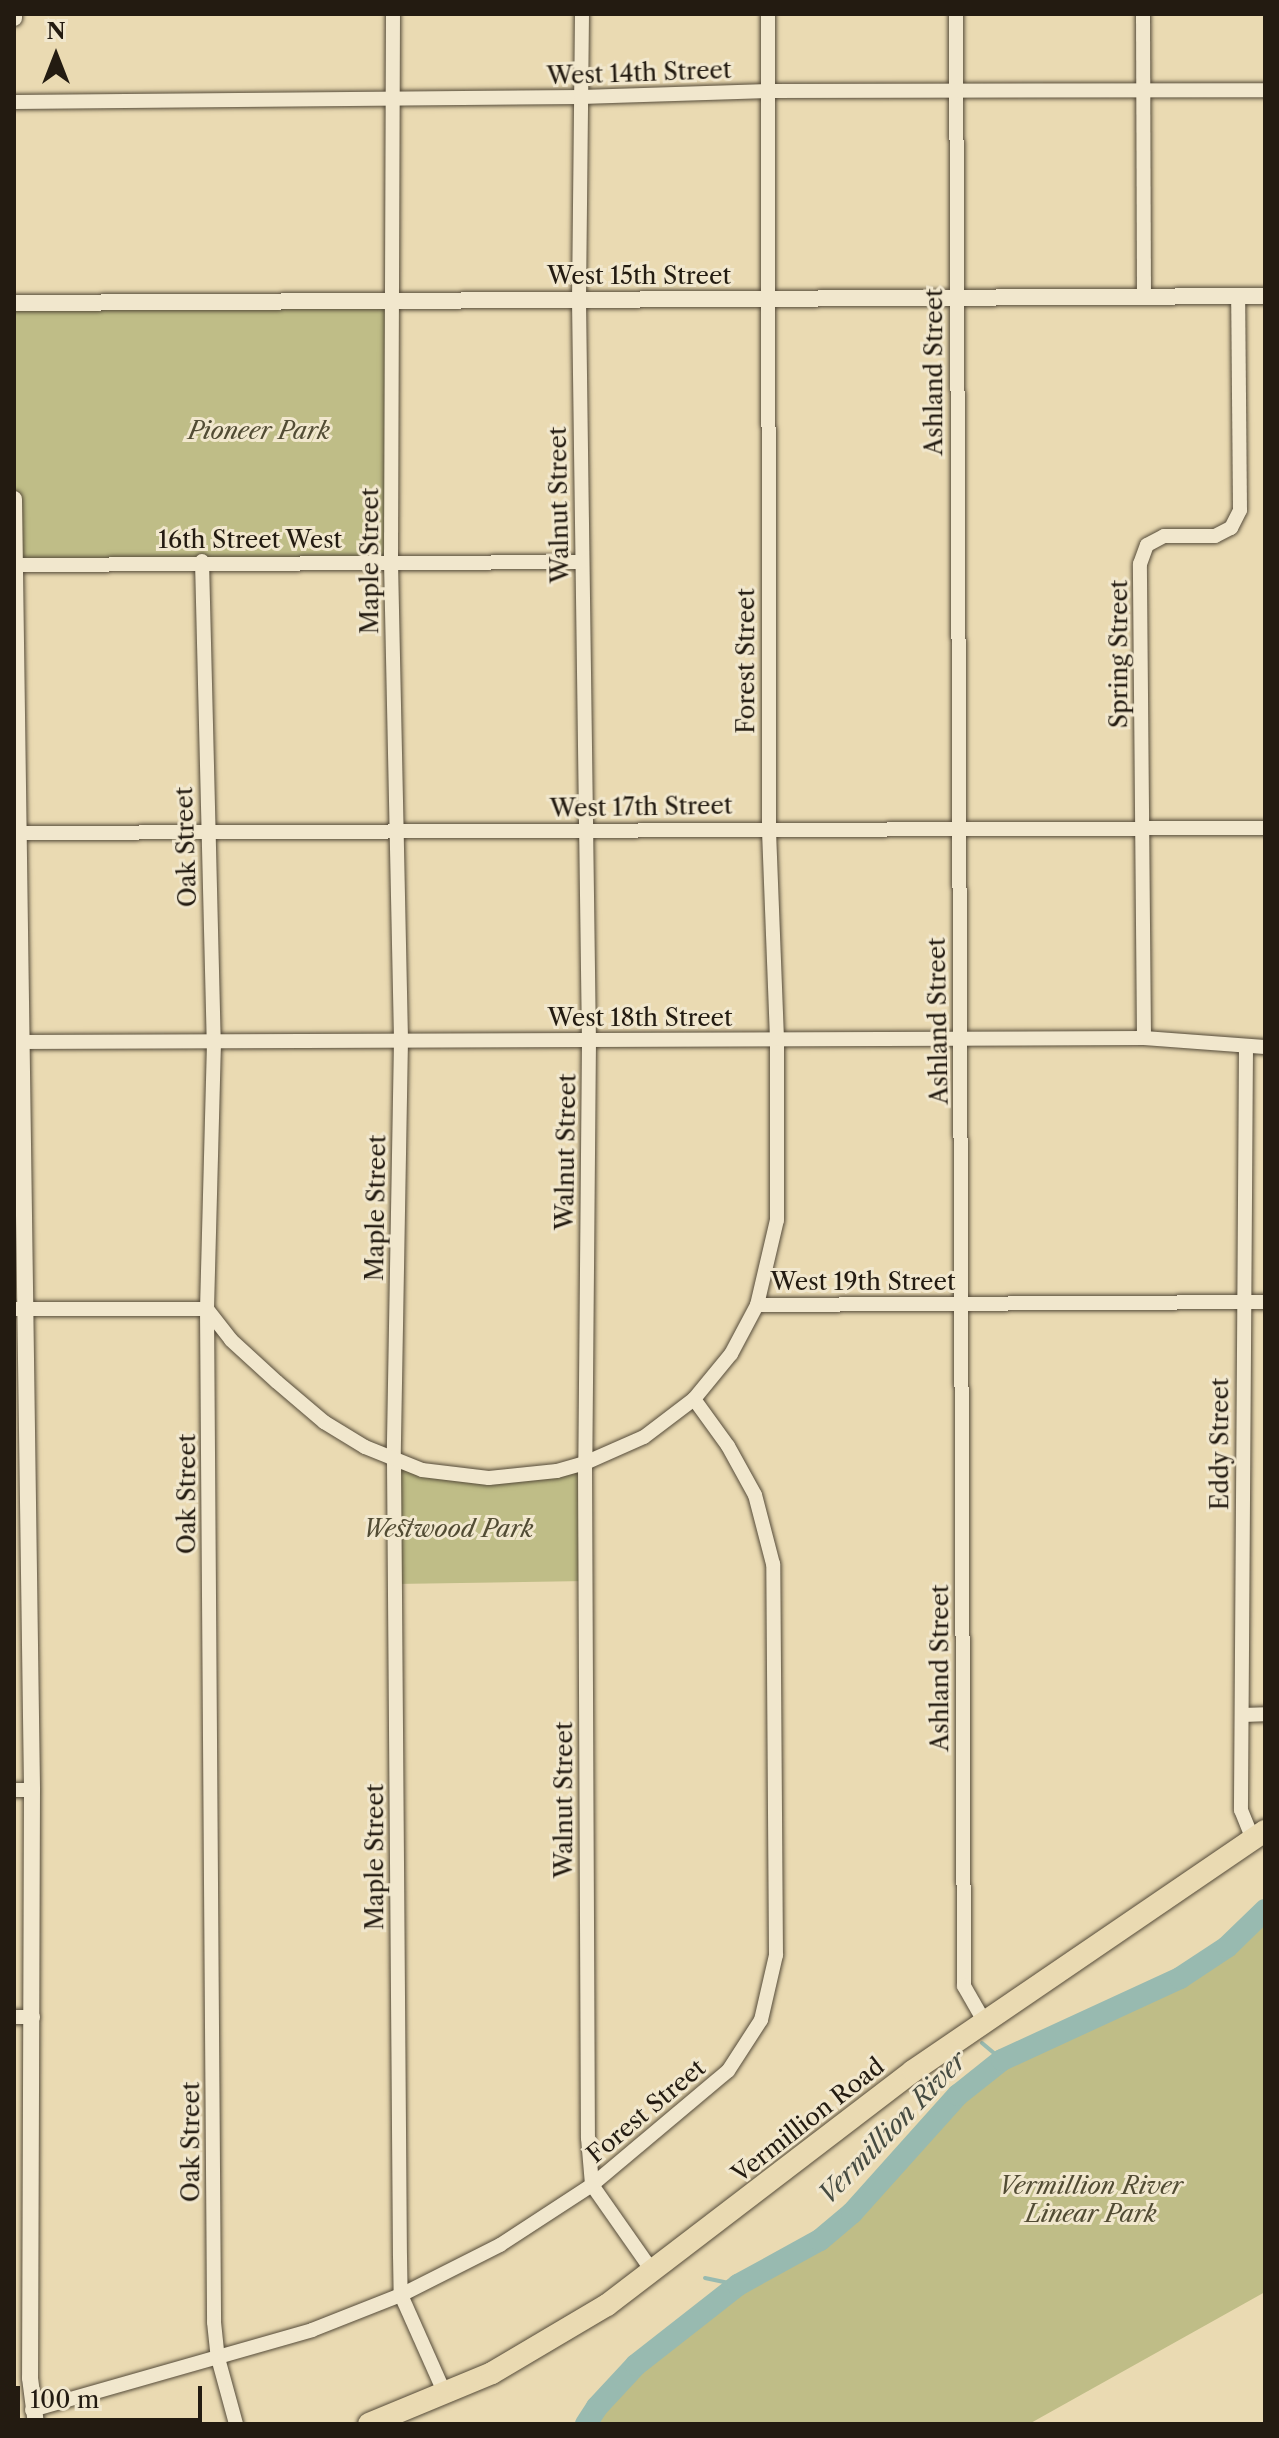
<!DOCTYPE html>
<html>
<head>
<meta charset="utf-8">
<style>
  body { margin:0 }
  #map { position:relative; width:1279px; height:2438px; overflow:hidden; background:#eadab2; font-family:"Libre Caslon Text",serif }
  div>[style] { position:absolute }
  .green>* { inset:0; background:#bfbd87 }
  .stream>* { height:4px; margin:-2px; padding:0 2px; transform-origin:2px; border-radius:2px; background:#98bab0 }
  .river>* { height:22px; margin:-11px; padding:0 11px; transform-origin:11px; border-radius:11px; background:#98bab0 }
  .roads { filter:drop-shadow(0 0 2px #554b39) drop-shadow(0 0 2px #554b39) }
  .minor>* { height:14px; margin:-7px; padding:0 7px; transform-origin:7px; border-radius:7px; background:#f1e7cd }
  .tertiary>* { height:16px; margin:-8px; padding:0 8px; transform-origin:8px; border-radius:8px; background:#f1e7cd }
  .primary>* { height:22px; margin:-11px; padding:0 11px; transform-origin:11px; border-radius:11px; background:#eadab2 }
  span { translate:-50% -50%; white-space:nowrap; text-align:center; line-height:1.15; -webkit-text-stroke:6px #f1e7cd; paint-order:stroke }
  .street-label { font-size:24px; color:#231b11 }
  .park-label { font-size:24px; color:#524c34; font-style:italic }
  .water-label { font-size:26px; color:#464b41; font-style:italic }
  .frame { position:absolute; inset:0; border:16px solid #231b11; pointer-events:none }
  .north { position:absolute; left:16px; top:16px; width:80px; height:80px; -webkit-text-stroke:6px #f1e7cd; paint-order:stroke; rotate:0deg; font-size:22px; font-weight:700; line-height:32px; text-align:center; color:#231b11 }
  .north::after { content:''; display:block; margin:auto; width:28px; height:36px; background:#231b11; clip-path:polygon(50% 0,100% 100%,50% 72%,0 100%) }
  .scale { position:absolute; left:16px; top:2386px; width:186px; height:36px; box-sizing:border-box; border:4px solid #231b11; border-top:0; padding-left:10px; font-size:24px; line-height:28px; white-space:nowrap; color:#231b11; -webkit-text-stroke:6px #f1e7cd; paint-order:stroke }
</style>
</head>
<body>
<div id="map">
  <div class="green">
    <i style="clip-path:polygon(394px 301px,391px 562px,14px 565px,14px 303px)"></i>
    <i style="clip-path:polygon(394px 1462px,461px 1477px,585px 1463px,586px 1581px,395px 1584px)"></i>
    <i style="clip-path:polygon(1265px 1910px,1265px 2292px,1029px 2424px,586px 2424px,597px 2407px,636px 2365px,738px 2285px,820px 2240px,852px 2213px,958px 2095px,1002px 2060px,1180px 1978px,1227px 1947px)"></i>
  </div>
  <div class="stream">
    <i style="left:982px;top:2043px;width:26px;rotate:40deg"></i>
    <i style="left:705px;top:2278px;width:34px;rotate:12deg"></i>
  </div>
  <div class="river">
    <i style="left:586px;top:2424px;width:20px;rotate:-57deg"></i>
    <i style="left:597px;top:2407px;width:57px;rotate:-47.1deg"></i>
    <i style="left:636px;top:2365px;width:130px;rotate:-38.1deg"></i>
    <i style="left:738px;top:2285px;width:94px;rotate:-28.8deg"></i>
    <i style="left:820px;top:2240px;width:42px;rotate:-40.2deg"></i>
    <i style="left:852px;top:2213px;width:159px;rotate:-48.1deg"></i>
    <i style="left:958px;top:2095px;width:56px;rotate:-38.5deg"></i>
    <i style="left:1002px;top:2060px;width:196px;rotate:-24.7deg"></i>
    <i style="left:1180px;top:1978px;width:56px;rotate:-33.4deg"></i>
    <i style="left:1227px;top:1947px;width:53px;rotate:-44.2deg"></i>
  </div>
  <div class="roads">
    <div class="minor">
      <i style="left:393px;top:14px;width:548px;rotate:90.21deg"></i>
      <i style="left:391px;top:562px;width:478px;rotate:88.8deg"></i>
      <i style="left:401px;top:1040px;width:422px;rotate:91deg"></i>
      <i style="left:394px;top:1462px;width:794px;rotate:89.57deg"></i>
      <i style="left:400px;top:2256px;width:39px;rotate:89deg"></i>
      <i style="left:401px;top:2295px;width:108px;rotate:66deg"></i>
      <i style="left:582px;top:14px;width:286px;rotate:90.6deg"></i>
      <i style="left:579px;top:300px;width:740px;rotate:89.23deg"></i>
      <i style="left:589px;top:1040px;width:423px;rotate:90.5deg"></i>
      <i style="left:585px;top:1463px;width:675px;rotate:89.75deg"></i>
      <i style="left:588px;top:2138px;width:47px;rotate:85.1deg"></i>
      <i style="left:592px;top:2185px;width:106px;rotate:55deg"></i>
      <i style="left:956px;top:14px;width:1972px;rotate:89.77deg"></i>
      <i style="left:964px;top:1986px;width:40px;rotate:60.3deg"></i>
      <i style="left:1143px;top:14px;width:283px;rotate:89.8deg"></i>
      <i style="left:14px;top:102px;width:567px;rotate:-0.51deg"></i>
      <i style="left:581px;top:97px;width:188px;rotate:-1.8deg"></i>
      <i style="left:769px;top:91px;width:496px;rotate:-0.1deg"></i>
      <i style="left:202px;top:561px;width:481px;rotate:88.6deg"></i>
      <i style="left:214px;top:1042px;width:267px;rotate:91.5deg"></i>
      <i style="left:207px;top:1309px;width:1013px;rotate:89.6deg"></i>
      <i style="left:214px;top:2322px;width:36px;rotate:84deg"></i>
      <i style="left:218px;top:2358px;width:68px;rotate:74.7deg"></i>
      <i style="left:14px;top:565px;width:567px;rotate:-0.3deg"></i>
      <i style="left:17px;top:833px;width:1248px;rotate:-0.23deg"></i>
      <i style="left:1144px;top:1038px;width:474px;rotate:-90.5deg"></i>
      <i style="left:1140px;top:564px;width:20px;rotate:-70deg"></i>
      <i style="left:1147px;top:545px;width:19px;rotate:-28deg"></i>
      <i style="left:1164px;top:536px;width:51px"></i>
      <i style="left:1215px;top:536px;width:18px;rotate:-27deg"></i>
      <i style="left:1231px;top:528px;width:20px;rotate:-63deg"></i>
      <i style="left:1240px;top:510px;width:214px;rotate:-90.5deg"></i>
      <i style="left:14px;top:1042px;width:1130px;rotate:-0.2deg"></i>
      <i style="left:1144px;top:1038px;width:121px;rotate:4.3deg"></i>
      <i style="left:1246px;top:1047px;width:763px;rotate:90.38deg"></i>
      <i style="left:1241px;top:1810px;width:31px;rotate:68deg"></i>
      <i style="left:757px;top:1305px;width:87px;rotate:-76.8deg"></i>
      <i style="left:777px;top:1220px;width:181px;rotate:-90deg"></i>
      <i style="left:777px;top:1039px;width:211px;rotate:-92.2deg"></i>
      <i style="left:769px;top:828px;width:814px;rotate:-90.07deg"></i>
      <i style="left:14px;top:1309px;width:193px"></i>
      <i style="left:207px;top:1309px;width:39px;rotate:52deg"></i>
      <i style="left:231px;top:1340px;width:62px;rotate:42.4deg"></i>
      <i style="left:277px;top:1382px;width:62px;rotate:40.4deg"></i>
      <i style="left:324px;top:1422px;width:48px;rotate:31.4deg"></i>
      <i style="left:365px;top:1447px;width:61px;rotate:22deg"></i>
      <i style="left:422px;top:1470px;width:67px;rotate:6.8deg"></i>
      <i style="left:489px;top:1478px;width:68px;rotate:-5.9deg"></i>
      <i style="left:557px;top:1471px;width:29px;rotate:-16deg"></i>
      <i style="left:585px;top:1463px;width:64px;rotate:-23.8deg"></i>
      <i style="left:644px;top:1437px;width:63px;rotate:-37.2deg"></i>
      <i style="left:694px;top:1399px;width:58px;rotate:-50.6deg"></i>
      <i style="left:731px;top:1354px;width:55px;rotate:-62deg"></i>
      <i style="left:757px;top:1305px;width:508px;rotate:-0.34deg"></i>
      <i style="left:1242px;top:1715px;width:23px;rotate:-2deg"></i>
      <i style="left:14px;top:1790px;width:18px"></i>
      <i style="left:14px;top:2017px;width:19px"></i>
      <i style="left:32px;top:2410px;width:291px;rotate:-15.9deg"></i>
      <i style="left:312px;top:2330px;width:96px;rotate:-21.5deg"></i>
      <i style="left:401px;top:2295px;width:111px;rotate:-26.8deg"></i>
      <i style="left:500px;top:2245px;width:110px;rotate:-33.1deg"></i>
      <i style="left:592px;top:2185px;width:177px;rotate:-40deg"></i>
      <i style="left:728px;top:2071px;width:61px;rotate:-57.1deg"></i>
      <i style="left:761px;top:2020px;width:67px;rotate:-77deg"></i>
      <i style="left:776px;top:1955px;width:391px;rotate:-90.4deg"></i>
      <i style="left:773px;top:1564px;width:71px;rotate:-104.6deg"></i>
      <i style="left:755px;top:1495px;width:56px;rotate:-118.9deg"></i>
      <i style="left:728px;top:1446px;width:58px;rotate:-125.9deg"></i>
    </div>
    <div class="tertiary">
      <i style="left:14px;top:18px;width:4px;rotate:-90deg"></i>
      <i style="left:14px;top:303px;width:1251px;rotate:-0.32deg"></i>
      <i style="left:14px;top:499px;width:1291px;rotate:89.2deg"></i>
      <i style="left:32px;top:1790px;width:588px;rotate:90.19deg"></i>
      <i style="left:30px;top:2378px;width:46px;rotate:82.6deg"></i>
    </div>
    <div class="primary">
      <i style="left:369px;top:2424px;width:133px;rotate:-22.5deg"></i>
      <i style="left:492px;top:2373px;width:134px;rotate:-30.6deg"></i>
      <i style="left:607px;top:2305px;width:385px;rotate:-37.4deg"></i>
      <i style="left:913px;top:2071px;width:426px;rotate:-34.3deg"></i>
    </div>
  </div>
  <div class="street-label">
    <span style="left:639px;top:73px;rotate:-2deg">West 14th Street</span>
    <span style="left:639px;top:276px">West 15th Street</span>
    <span style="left:934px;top:372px;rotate:-90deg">Ashland Street</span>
    <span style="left:559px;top:505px;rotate:-91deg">Walnut Street</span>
    <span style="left:250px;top:540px">16th Street West</span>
    <span style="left:370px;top:561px;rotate:-90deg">Maple Street</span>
    <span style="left:1119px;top:654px;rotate:-90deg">Spring Street</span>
    <span style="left:746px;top:661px;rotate:-90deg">Forest Street</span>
    <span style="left:641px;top:807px;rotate:-1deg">West 17th Street</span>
    <span style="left:186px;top:847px;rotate:-92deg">Oak Street</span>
    <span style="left:640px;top:1018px">West 18th Street</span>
    <span style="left:938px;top:1021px;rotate:-91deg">Ashland Street</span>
    <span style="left:566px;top:1152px;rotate:-89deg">Walnut Street</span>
    <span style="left:376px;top:1208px;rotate:-89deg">Maple Street</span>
    <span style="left:863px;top:1282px">West 19th Street</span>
    <span style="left:1220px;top:1444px;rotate:-90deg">Eddy Street</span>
    <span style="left:187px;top:1494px;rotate:-90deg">Oak Street</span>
    <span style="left:940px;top:1668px;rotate:-90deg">Ashland Street</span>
    <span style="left:564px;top:1800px;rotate:-90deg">Walnut Street</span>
    <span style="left:375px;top:1857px;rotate:-90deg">Maple Street</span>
    <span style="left:646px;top:2111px;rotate:-40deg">Forest Street</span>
    <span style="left:808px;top:2120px;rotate:-38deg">Vermillion Road</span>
    <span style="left:191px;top:2142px;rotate:-90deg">Oak Street</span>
  </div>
  <div class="park-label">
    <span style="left:259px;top:431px">Pioneer Park</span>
    <span style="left:448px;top:1529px">Westwood Park</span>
    <span style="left:1091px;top:2200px">Vermillion River<br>Linear Park</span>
  </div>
  <div class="water-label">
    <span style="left:893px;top:2128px;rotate:-46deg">Vermillion River</span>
  </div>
  <div class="frame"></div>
  <div class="north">N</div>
  <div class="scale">100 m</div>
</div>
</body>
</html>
